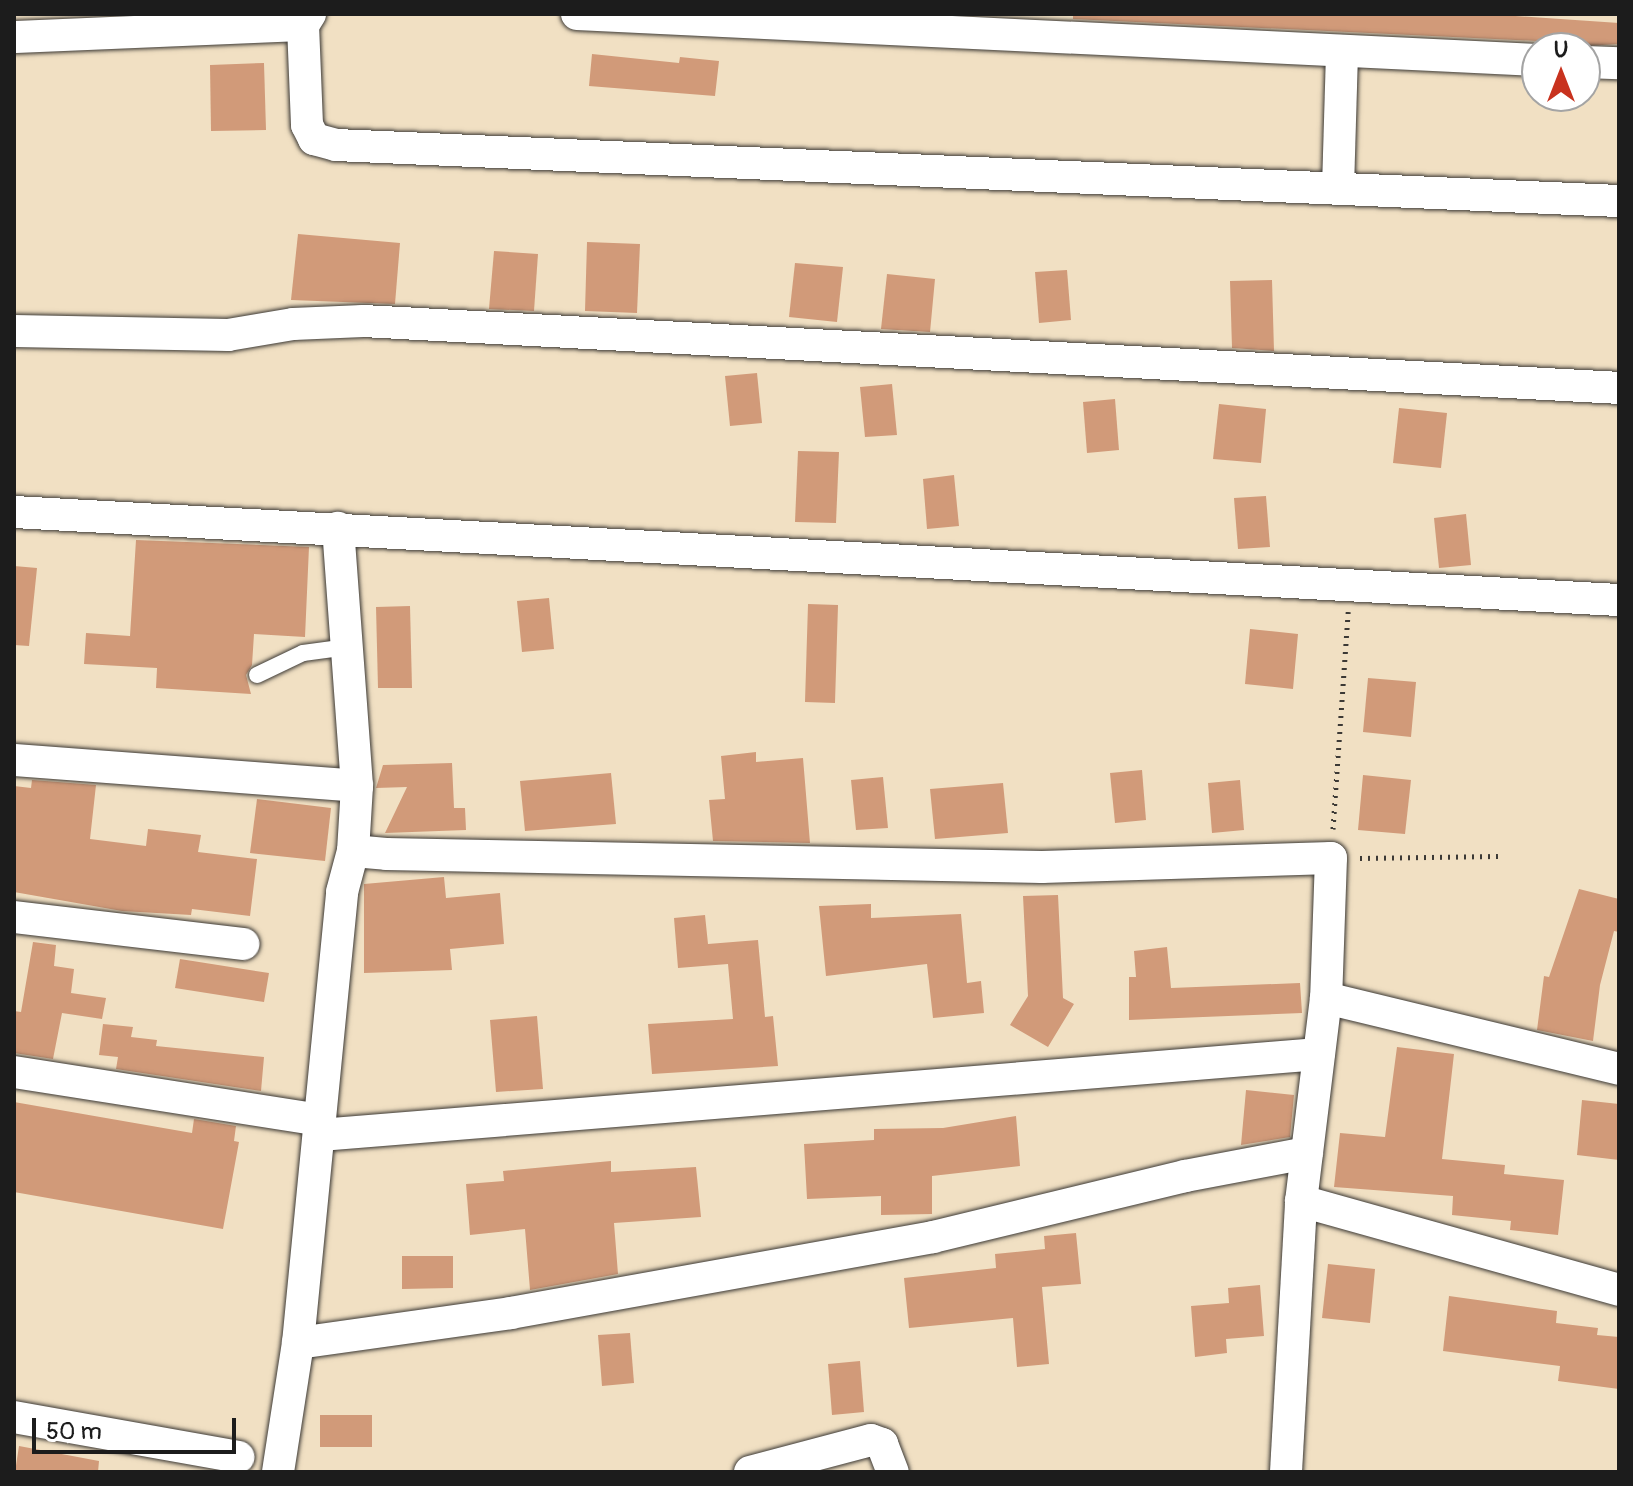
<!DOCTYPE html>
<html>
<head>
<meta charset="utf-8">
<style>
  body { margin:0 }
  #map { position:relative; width:1633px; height:1486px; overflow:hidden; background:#f1e0c3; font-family:Pangolin,sans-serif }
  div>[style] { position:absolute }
  .building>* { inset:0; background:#d19a79 }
  .path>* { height:5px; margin-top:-2.5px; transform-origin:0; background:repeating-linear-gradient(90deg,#3c3935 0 2px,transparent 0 8px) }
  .roads { filter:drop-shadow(0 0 2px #3c3935) drop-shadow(0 0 2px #3c3935) }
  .service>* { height:16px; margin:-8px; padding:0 8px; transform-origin:8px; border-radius:8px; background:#fff }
  .minor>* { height:32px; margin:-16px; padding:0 16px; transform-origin:16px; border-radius:16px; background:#fff }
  span { translate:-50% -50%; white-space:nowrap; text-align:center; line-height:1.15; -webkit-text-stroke:6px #fff; paint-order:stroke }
  .frame { position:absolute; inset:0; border:16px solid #1c1c1c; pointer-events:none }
  .north { position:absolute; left:1521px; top:32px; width:80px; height:80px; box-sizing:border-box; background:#fff; border:2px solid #a4a4a4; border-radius:50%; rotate:0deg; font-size:22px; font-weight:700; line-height:32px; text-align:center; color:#1c1c1c }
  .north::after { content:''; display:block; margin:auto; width:28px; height:36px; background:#c8321e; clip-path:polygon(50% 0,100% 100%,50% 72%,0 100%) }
  .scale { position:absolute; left:32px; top:1418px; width:204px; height:36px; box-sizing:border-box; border:4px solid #1c1c1c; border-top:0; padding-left:10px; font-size:24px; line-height:28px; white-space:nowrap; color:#1c1c1c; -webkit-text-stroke:6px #fff; paint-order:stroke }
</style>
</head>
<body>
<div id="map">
  <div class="building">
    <i style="clip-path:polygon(1073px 14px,1501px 15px,1619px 23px,1619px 44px,1551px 48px,1538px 41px,1073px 19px)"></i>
    <i style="clip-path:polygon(592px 54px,679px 63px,680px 57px,719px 61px,715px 96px,589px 86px)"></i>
    <i style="clip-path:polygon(264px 63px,266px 130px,211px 131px,210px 65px)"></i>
    <i style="clip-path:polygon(298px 234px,400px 243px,395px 304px,291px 300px)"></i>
    <i style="clip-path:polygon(587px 242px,640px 244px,637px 313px,585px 311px)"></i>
    <i style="clip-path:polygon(494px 251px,538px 254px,534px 311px,489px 309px)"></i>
    <i style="clip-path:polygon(795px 263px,843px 267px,837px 322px,789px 317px)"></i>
    <i style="clip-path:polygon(1067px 270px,1071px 320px,1039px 323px,1035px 272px)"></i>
    <i style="clip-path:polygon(887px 274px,935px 279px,930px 332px,881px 329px)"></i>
    <i style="clip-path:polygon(1272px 280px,1274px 351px,1232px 348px,1230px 281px)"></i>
    <i style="clip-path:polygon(757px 373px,762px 423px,730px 426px,725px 376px)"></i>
    <i style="clip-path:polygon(892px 384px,897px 435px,865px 437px,860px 387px)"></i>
    <i style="clip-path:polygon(1115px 399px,1119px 450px,1087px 453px,1083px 402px)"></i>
    <i style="clip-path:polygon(1219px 404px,1266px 409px,1261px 463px,1213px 459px)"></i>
    <i style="clip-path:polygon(1399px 408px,1447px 413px,1441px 468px,1393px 463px)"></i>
    <i style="clip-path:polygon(798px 451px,839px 452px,836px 523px,795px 522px)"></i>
    <i style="clip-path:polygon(954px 475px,959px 526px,927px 529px,923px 479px)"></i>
    <i style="clip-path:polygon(1266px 496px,1270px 547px,1238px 549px,1234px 498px)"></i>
    <i style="clip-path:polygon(1466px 514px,1471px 565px,1439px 568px,1434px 518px)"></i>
    <i style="clip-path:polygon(136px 540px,309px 547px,305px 637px,254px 634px,252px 665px,246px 675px,251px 694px,156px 688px,157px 668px,84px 664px,86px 633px,130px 636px)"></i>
    <i style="clip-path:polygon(14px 566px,37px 568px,29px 646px,14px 645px)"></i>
    <i style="clip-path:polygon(549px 598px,554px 649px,522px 652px,517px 601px)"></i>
    <i style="clip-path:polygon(808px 604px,838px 605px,835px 703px,805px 702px)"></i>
    <i style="clip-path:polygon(410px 606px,412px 688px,378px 688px,376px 607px)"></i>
    <i style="clip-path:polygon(1250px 629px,1298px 634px,1293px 689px,1245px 684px)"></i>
    <i style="clip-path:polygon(1368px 678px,1416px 682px,1411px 737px,1363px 732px)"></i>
    <i style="clip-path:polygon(756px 752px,756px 762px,803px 758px,810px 843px,713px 841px,709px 800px,725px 799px,721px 756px)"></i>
    <i style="clip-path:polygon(452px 763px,454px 808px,465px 808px,466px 830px,385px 833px,407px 787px,376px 788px,383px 765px)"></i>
    <i style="clip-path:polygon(1142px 770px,1146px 820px,1115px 823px,1110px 773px)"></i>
    <i style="clip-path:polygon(611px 773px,616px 824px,525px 831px,520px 781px)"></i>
    <i style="clip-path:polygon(1363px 775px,1411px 780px,1405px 834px,1358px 830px)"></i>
    <i style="clip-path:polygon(883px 777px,888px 828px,856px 830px,851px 780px)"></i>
    <i style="clip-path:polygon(32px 780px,96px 785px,90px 839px,146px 846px,148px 829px,201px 835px,198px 852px,257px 859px,250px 916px,192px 909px,191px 915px,122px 911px,14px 892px,14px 786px,31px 788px)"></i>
    <i style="clip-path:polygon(1240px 780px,1244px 830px,1212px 833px,1208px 783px)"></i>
    <i style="clip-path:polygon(1003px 783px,1008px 833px,935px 839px,930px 789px)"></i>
    <i style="clip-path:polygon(257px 799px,331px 808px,325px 861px,250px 853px)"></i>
    <i style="clip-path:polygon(444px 877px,446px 898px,500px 893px,504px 944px,450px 949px,452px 970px,364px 973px,364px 884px)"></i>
    <i style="clip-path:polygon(1579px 889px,1619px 899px,1619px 932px,1614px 931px,1600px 985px,1593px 1041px,1537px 1030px,1544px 976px,1549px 977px)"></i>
    <i style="clip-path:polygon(1058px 895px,1063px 998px,1074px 1004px,1048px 1047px,1010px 1025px,1028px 996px,1023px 896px)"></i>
    <i style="clip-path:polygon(871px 904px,871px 918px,961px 914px,967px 983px,981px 981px,984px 1013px,933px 1018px,927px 964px,826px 976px,819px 906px)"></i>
    <i style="clip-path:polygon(705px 915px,708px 944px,758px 940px,765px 1017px,773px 1016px,778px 1066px,652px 1074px,648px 1024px,733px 1019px,728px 964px,678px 968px,674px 918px)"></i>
    <i style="clip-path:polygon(33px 942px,56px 945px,54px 966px,74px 969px,71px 993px,106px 998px,102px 1019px,62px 1013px,53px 1059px,14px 1053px,14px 1011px,21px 1012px)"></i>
    <i style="clip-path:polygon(1167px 947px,1171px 988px,1300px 983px,1302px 1013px,1129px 1020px,1129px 977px,1136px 977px,1134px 951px)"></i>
    <i style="clip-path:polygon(180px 959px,269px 973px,264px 1002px,175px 988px)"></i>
    <i style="clip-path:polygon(537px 1016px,543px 1089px,496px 1092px,490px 1020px)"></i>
    <i style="clip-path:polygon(103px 1024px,133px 1027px,131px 1037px,157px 1040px,156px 1046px,264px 1057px,261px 1091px,116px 1069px,118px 1057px,99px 1055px)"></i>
    <i style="clip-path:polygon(1397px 1047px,1454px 1054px,1442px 1159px,1505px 1165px,1504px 1174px,1564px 1180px,1558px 1235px,1510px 1230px,1511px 1221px,1452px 1215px,1453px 1196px,1334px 1187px,1340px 1133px,1385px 1137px)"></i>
    <i style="clip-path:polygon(1246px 1090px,1294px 1095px,1290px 1137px,1241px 1145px)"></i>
    <i style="clip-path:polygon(1582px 1100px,1619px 1104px,1619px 1160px,1577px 1155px)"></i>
    <i style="clip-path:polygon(14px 1102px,192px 1133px,194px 1119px,236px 1126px,234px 1141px,239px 1142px,223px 1229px,14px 1192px)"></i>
    <i style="clip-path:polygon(1016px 1116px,1020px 1166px,932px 1176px,932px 1214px,881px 1215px,881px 1196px,807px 1199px,804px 1144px,874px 1140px,874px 1129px,943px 1128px)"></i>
    <i style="clip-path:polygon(611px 1161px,611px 1172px,696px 1167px,701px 1217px,614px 1223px,618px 1274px,530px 1290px,525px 1229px,470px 1235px,466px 1184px,504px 1181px,503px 1171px)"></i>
    <i style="clip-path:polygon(1076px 1233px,1081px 1284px,1042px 1287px,1049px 1364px,1017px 1367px,1013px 1318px,909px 1328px,904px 1278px,996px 1268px,995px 1254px,1045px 1249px,1044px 1236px)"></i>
    <i style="clip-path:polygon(402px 1256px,453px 1256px,453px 1288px,402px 1289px)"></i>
    <i style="clip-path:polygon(1328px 1264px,1375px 1269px,1370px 1323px,1322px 1318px)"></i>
    <i style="clip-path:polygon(1260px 1285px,1264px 1336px,1226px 1339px,1227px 1353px,1195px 1357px,1191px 1306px,1229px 1303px,1228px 1288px)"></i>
    <i style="clip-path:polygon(1449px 1296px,1557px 1311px,1556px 1323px,1598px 1328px,1597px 1335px,1619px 1337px,1619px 1389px,1558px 1381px,1560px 1366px,1443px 1351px)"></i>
    <i style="clip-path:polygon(630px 1333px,634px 1383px,602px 1386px,598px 1335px)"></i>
    <i style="clip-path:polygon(860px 1361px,864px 1412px,832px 1415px,828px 1364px)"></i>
    <i style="clip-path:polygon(320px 1415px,372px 1415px,372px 1447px,320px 1447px)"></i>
    <i style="clip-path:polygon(19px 1446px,99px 1461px,98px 1472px,15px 1472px)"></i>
  </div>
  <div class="path">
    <i style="left:1333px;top:829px;width:218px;rotate:-86deg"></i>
    <i style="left:1360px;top:858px;width:138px;rotate:-0.8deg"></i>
  </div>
  <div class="roads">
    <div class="service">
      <i style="left:257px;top:675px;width:51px;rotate:-25.6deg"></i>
      <i style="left:303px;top:653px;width:45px;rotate:-7.6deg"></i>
    </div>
    <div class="minor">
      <i style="left:310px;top:14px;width:13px;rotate:122deg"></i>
      <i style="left:303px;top:25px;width:100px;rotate:87.7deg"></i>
      <i style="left:307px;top:125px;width:16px;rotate:63deg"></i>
      <i style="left:314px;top:139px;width:23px;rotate:15deg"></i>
      <i style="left:336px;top:145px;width:1284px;rotate:2.5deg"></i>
      <i style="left:577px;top:14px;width:961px;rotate:2.74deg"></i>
      <i style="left:14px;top:37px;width:289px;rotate:-2.4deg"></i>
      <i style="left:1585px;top:62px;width:34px;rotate:2deg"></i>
      <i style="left:1338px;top:188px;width:137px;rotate:-88.3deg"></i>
      <i style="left:14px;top:331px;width:214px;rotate:1.1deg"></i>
      <i style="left:228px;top:335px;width:66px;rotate:-9.6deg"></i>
      <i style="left:293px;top:324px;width:70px;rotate:-2.5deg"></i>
      <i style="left:363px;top:321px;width:1258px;rotate:3.05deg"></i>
      <i style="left:14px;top:512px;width:1607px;rotate:3.14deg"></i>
      <i style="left:14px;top:760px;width:344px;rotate:4.3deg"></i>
      <i style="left:357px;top:786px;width:259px;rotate:-94.2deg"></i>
      <i style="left:357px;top:786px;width:65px;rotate:93.5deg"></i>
      <i style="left:353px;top:851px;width:33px;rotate:5deg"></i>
      <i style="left:386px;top:854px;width:656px;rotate:1.14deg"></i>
      <i style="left:1042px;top:867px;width:289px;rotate:-1.8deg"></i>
      <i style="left:1331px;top:858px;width:140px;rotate:92deg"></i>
      <i style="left:1326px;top:998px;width:205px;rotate:97deg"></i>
      <i style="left:1301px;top:1201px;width:330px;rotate:15.6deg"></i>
      <i style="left:14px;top:917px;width:231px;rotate:6.7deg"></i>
      <i style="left:1326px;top:998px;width:301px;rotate:13.6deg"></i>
      <i style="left:14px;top:1072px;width:310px;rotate:8.9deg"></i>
      <i style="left:320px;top:1135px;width:1002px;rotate:-4.64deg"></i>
      <i style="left:298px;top:1343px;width:215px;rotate:-8deg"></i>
      <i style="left:511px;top:1313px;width:429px;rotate:-10.2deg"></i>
      <i style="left:933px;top:1237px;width:259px;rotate:-13.6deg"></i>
      <i style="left:1185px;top:1176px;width:124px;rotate:-10.7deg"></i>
      <i style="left:14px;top:1417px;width:228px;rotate:10.1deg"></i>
      <i style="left:278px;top:1472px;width:131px;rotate:-81.2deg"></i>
      <i style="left:298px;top:1343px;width:453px;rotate:-84.4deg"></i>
      <i style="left:342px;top:892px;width:42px;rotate:-75deg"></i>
      <i style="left:750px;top:1472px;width:125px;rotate:-14.8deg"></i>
      <i style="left:871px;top:1440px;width:12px;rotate:20deg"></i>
      <i style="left:882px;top:1444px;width:30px;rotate:69deg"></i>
      <i style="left:1286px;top:1472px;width:271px;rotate:-86.8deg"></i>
    </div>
  </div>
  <div class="frame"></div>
  <div class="north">U</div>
  <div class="scale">50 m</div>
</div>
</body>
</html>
